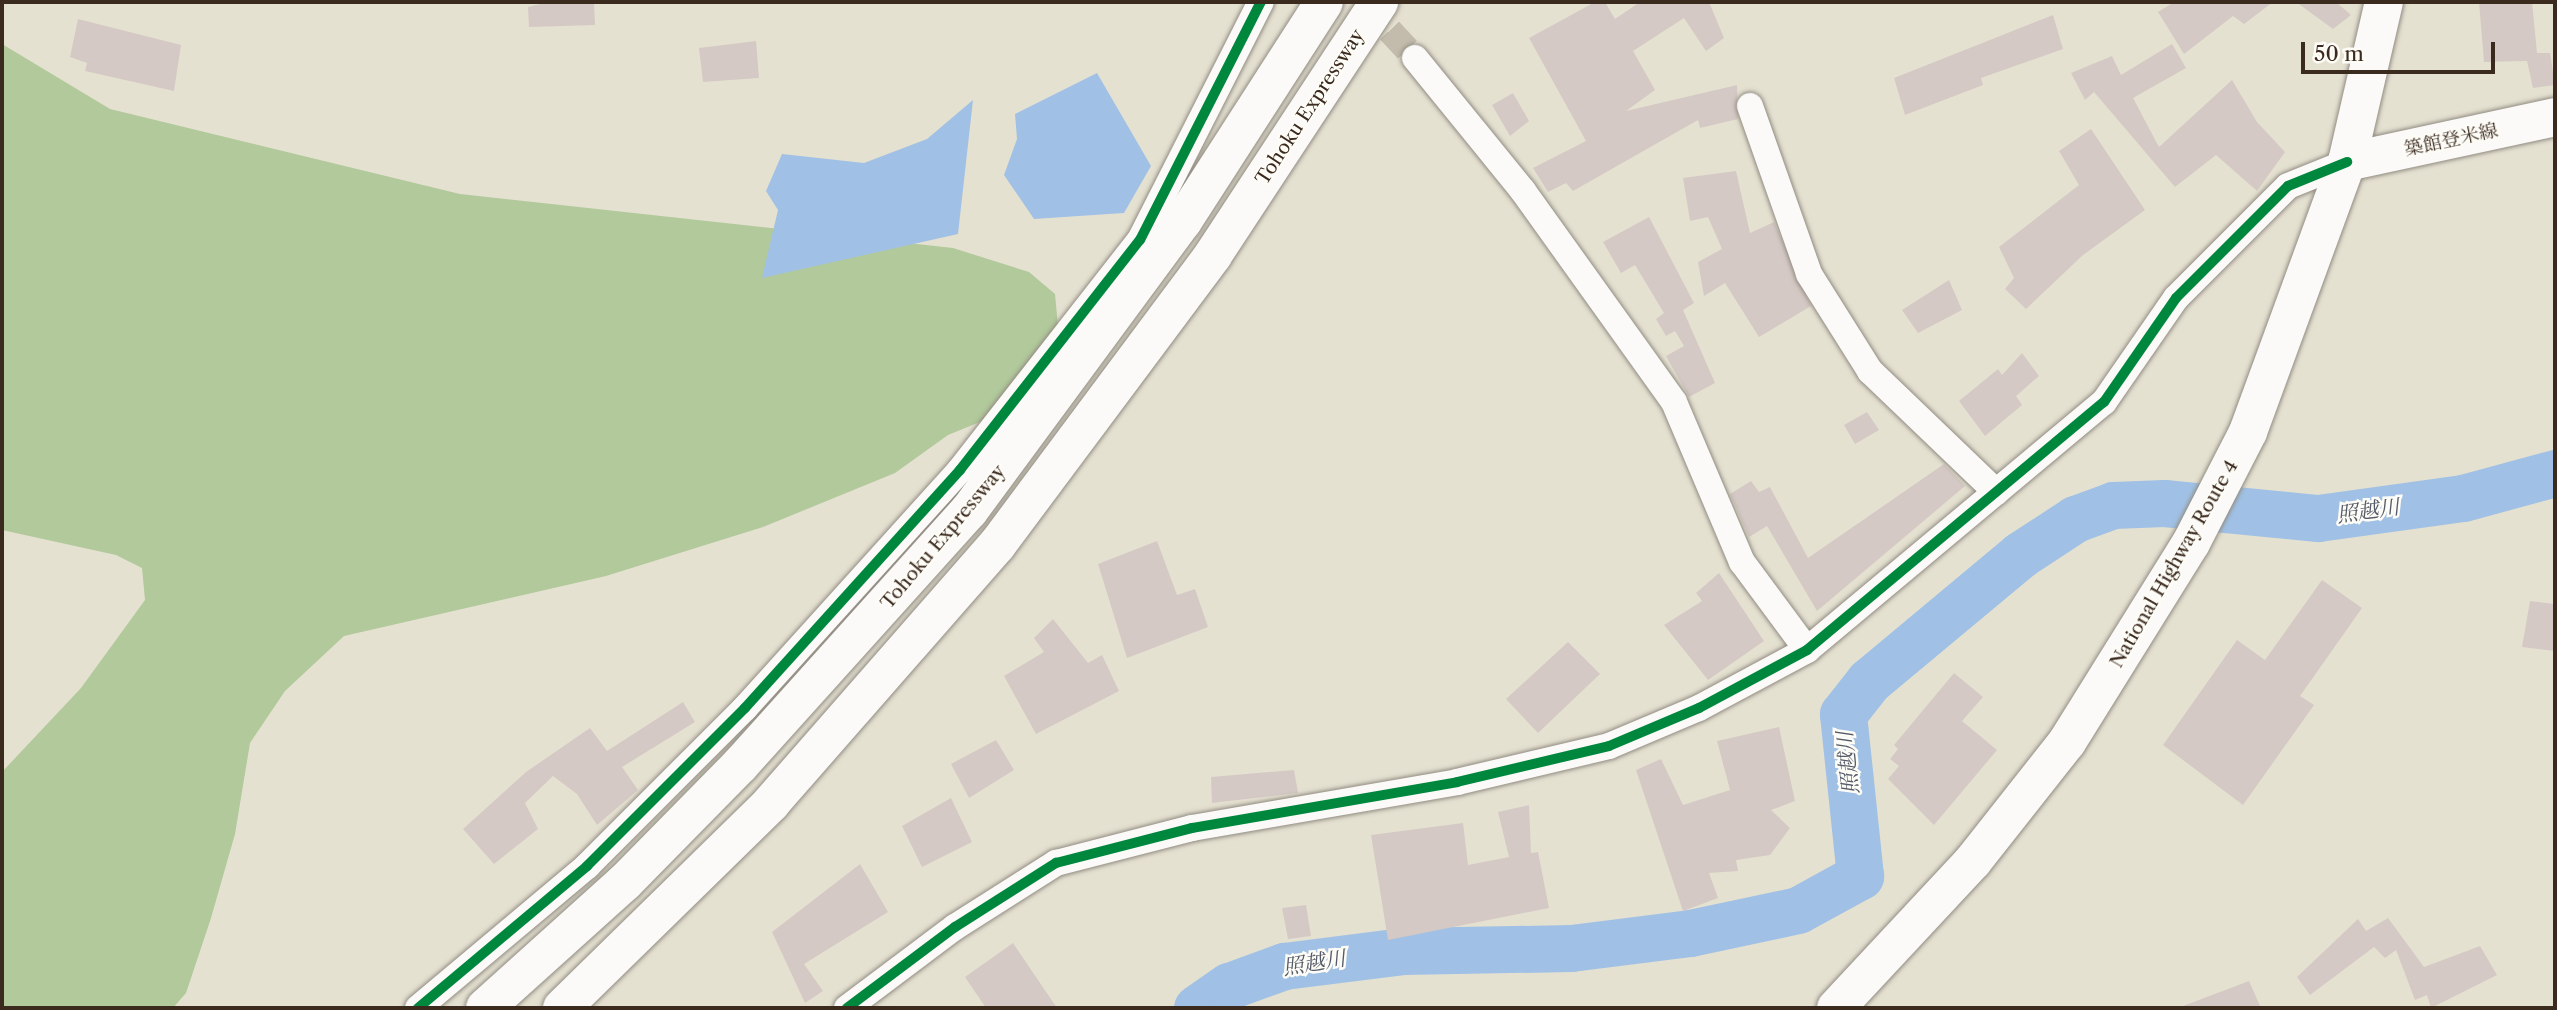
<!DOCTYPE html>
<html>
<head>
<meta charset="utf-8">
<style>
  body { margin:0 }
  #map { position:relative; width:2557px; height:1010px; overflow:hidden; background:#e5e1d1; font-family:"Libre Caslon Text","Noto Serif JP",serif }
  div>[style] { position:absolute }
  .forest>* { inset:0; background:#b1c99b }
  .water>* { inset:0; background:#a0c1e5 }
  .river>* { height:47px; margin:-23.5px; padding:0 23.5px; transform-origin:23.5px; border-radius:23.5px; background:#a0c1e5 }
  .building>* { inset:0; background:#d5c9c5 }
  .minor-tunnel>* { height:26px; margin-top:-13px; transform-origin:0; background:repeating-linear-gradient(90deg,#c3bcad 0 26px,transparent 0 39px) }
  .roads { filter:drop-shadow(0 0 2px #918c82) drop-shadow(0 0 2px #918c82) }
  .minor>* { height:26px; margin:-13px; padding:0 13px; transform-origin:13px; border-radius:13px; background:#fbfaf8 }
  .primary>* { height:38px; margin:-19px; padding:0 19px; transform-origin:19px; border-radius:19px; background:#fbfaf8 }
  .trunk>* { height:38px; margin:-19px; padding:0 19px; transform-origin:19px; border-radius:19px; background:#fbfaf8 }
  .motorway>* { height:38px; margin:-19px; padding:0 19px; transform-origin:19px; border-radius:19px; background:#fbfaf8 }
  .cycleway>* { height:10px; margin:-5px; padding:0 5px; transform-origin:5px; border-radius:5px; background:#00873e }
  span { translate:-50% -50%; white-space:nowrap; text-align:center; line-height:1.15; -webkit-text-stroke:5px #fdfcf7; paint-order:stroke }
  .street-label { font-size:19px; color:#3b2a1e }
  .water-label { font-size:21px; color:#545a67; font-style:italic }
  .frame { position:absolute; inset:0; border:4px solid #3b2a1e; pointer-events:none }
  .scale { position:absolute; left:2301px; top:42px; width:194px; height:32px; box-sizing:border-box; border:4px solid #3b2a1e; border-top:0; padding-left:9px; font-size:21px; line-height:24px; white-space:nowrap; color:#3b2a1e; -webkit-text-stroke:5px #fdfcf7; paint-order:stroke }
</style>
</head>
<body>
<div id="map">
  <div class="forest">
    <i style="clip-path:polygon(2px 44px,110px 109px,460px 194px,953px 248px,1029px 272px,1055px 294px,1058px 326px,1002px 413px,948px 435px,895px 473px,763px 527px,606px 576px,344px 636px,285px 691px,250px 743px,235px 834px,211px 918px,186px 993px,173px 1008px,2px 1008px,2px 772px,81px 688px,145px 600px,142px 568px,116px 555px,2px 530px)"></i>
  </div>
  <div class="water">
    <i style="clip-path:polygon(1097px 73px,1151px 166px,1124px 213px,1034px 219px,1004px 175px,1017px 139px,1015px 114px)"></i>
    <i style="clip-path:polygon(973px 100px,958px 234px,762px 278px,778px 210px,766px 191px,782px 154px,864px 163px,927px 139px)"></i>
  </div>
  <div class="river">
    <i style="left:1197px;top:1008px;width:39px;rotate:-35deg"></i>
    <i style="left:1229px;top:986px;width:59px;rotate:-20deg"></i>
    <i style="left:1284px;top:966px;width:119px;rotate:-7.2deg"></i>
    <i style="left:1402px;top:951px;width:169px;rotate:-1deg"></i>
    <i style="left:1571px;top:948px;width:120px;rotate:-7.2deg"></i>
    <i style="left:1690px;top:933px;width:110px;rotate:-12deg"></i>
    <i style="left:1798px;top:910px;width:71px;rotate:-28.7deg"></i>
    <i style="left:1860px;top:876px;width:163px;rotate:-96deg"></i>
    <i style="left:1843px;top:714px;width:42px;rotate:-51.8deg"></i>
    <i style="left:1869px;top:681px;width:197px;rotate:-39.8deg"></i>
    <i style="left:2020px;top:555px;width:66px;rotate:-33.2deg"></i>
    <i style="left:2075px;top:519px;width:40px;rotate:-20.2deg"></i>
    <i style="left:2113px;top:505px;width:51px;rotate:-2.2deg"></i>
    <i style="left:2164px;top:503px;width:155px;rotate:5.6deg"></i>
    <i style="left:2318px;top:518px;width:146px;rotate:-7.9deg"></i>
    <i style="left:2463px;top:498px;width:95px;rotate:-15.2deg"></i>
  </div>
  <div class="building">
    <i style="clip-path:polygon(549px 2px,594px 2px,595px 25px,529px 27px,528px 7px)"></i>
    <i style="clip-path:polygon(1595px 2px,1605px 2px,1615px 19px,1640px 2px,1709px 2px,1724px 38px,1706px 51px,1684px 18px,1633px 51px,1655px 90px,1626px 111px,1737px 85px,1738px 119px,1700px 128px,1698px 120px,1573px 191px,1566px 183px,1548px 192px,1533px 168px,1586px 141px,1529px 38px)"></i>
    <i style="clip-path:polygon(2174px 2px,2273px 2px,2244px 24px,2233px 16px,2184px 54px,2158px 12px)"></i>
    <i style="clip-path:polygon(2296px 2px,2336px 2px,2351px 15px,2333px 29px)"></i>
    <i style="clip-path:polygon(2479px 2px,2532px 2px,2537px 53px,2550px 53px,2555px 85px,2533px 88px,2527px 61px,2484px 62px)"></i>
    <i style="clip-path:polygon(2053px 15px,2063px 49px,1981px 78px,1983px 85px,1905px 115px,1894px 78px)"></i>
    <i style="clip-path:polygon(78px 19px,181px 45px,174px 91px,85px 71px,87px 63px,70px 57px)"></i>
    <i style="clip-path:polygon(756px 41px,759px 78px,703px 82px,699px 48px)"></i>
    <i style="clip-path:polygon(2172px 44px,2186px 68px,2133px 98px,2159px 147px,2232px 80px,2257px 122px,2285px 152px,2257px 191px,2216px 155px,2175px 187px,2094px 92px,2085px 100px,2071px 73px,2112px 56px,2121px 75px)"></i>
    <i style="clip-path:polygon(1513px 93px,1529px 121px,1510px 136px,1492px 105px)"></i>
    <i style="clip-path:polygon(2091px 129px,2145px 210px,2083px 255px,2026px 309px,2005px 289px,2014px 278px,1999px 247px,2079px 185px,2059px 151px)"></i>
    <i style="clip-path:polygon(1736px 171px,1750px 233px,1774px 222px,1811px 306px,1759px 337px,1725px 283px,1704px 296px,1698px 262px,1722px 249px,1708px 217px,1690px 221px,1683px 178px)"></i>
    <i style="clip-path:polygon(1649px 217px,1694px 303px,1683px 310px,1715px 383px,1689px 397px,1666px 356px,1684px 346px,1675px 331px,1666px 336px,1656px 319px,1664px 313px,1635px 265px,1621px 273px,1603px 242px)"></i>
    <i style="clip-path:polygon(1949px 280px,1962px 310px,1918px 333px,1902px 310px)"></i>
    <i style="clip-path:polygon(2022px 353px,2039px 376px,2016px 396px,2022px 405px,1985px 436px,1959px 401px,1998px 369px,2002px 375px)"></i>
    <i style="clip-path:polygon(1867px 412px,1879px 430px,1855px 444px,1844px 425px)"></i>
    <i style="clip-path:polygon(1944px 464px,1965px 486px,1817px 611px,1767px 526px,1749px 537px,1730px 494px,1751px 481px,1759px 492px,1770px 487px,1808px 558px)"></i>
    <i style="clip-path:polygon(1157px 541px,1177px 595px,1195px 589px,1208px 627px,1127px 658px,1098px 564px)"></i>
    <i style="clip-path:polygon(1719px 573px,1764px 641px,1708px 680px,1664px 625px,1702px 601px,1696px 593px)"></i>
    <i style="clip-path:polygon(2322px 580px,2362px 608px,2300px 696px,2314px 705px,2243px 805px,2163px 745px,2237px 640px,2265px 660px)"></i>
    <i style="clip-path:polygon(2530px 601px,2555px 604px,2555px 651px,2522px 647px)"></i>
    <i style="clip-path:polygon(1053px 619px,1088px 663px,1102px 655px,1119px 691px,1036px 734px,1004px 676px,1044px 652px,1034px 638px)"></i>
    <i style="clip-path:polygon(1568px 642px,1600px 674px,1538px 733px,1506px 699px)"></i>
    <i style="clip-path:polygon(1954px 673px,1983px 697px,1962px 721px,1997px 750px,1934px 825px,1888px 779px,1899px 766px,1890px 759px,1898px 749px,1894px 745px)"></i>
    <i style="clip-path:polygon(683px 702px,695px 722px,622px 767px,638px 790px,597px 825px,577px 794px,553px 776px,525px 803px,538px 829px,494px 864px,463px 829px,526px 772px,590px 728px,607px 751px)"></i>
    <i style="clip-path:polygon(1779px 727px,1795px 801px,1771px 810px,1790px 828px,1770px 855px,1736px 860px,1738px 871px,1709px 873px,1718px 898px,1683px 911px,1636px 770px,1661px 759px,1683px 805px,1730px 790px,1717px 741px)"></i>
    <i style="clip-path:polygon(996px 740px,1014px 770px,969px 798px,951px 764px)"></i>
    <i style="clip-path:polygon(1294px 770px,1298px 793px,1212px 803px,1211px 777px)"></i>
    <i style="clip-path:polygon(951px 798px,972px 842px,922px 867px,902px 826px)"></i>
    <i style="clip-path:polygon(1529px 805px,1531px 853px,1538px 852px,1549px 908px,1388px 940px,1371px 835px,1463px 823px,1468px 865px,1509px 857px,1498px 812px)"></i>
    <i style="clip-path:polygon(860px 864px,888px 912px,804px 964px,823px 991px,805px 1003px,772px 932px)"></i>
    <i style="clip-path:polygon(1306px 905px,1311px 936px,1288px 939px,1282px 908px)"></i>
    <i style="clip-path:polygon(2388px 918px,2424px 967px,2480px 946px,2497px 975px,2431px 1008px,2427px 995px,2415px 1000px,2396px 950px,2385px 958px,2374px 947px,2310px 995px,2297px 977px,2358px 919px,2366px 931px)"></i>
    <i style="clip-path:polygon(1013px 943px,1057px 1008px,986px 1008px,965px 977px)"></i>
    <i style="clip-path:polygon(2249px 981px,2261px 1008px,2184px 1008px,2183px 1006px)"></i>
  </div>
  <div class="minor-tunnel">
    <i style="left:1363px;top:2px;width:76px;rotate:47.1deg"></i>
  </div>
  <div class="roads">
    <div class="minor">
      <i style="left:1415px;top:58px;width:171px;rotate:50.9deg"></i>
      <i style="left:1523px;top:191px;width:259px;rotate:54.4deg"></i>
      <i style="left:1674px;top:402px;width:174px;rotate:67deg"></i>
      <i style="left:1742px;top:562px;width:109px;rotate:53.5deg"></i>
      <i style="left:1750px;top:106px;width:178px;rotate:70.6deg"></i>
      <i style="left:1809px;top:274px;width:115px;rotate:57.8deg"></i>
      <i style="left:1870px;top:371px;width:175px;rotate:43.8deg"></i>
      <i style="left:418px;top:1008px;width:221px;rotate:-40deg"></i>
      <i style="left:587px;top:866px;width:223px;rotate:-45deg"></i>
      <i style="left:745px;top:708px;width:321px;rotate:-47.9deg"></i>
      <i style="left:960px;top:470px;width:292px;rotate:-52deg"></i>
      <i style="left:1140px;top:240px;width:267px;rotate:-63.1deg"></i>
      <i style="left:847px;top:1008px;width:135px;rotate:-36.9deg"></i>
      <i style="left:955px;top:927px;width:120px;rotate:-32.4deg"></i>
      <i style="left:1056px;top:863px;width:140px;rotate:-14.4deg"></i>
      <i style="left:1192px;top:828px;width:269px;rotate:-9.8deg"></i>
      <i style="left:1457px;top:782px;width:156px;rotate:-13.3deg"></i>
      <i style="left:1609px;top:746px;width:98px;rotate:-22.9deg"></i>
      <i style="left:1699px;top:708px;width:123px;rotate:-28.2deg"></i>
      <i style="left:1807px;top:650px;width:387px;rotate:-39.9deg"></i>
      <i style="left:2104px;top:402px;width:126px;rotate:-55.3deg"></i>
      <i style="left:2176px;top:298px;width:158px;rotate:-45deg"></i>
      <i style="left:2288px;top:186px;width:64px;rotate:-22.1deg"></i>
    </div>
    <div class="primary">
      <i style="left:2347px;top:162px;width:213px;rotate:-12.2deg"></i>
    </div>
    <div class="trunk">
      <i style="left:1836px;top:1008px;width:201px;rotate:-47deg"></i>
      <i style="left:1973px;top:861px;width:152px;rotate:-51.7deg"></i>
      <i style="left:2067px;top:742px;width:234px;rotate:-58.1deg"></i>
      <i style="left:2191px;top:543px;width:125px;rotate:-62.8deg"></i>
      <i style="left:2248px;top:432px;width:288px;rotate:-69.9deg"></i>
      <i style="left:2347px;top:162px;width:164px;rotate:-77deg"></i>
    </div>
    <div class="motorway">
      <i style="left:485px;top:1008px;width:188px;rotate:-42deg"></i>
      <i style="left:625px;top:882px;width:164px;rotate:-45.5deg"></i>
      <i style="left:740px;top:765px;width:342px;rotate:-48deg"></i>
      <i style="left:969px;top:511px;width:360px;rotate:-53.6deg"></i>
      <i style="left:1183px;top:221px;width:260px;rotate:-57.2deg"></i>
      <i style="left:562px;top:1008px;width:293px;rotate:-44.4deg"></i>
      <i style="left:771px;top:803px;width:343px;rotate:-48.8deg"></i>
      <i style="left:997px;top:545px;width:362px;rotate:-53.3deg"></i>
      <i style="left:1213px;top:255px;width:303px;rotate:-56.7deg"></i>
    </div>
  </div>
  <div class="cycleway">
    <i style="left:418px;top:1008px;width:221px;rotate:-40deg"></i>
    <i style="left:587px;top:866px;width:223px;rotate:-45deg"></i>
    <i style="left:745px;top:708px;width:321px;rotate:-47.9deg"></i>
    <i style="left:960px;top:470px;width:292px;rotate:-52deg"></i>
    <i style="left:1140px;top:240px;width:267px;rotate:-63.1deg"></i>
    <i style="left:847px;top:1008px;width:135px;rotate:-36.9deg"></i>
    <i style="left:955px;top:927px;width:120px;rotate:-32.4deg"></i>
    <i style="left:1056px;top:863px;width:140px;rotate:-14.4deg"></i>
    <i style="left:1192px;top:828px;width:269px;rotate:-9.8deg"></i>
    <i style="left:1457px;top:782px;width:156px;rotate:-13.3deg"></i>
    <i style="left:1609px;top:746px;width:98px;rotate:-22.9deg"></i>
    <i style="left:1699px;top:708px;width:123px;rotate:-28.2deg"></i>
    <i style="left:1807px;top:650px;width:387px;rotate:-39.9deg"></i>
    <i style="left:2104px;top:402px;width:126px;rotate:-55.3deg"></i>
    <i style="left:2176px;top:298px;width:158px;rotate:-45deg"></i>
    <i style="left:2288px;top:186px;width:64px;rotate:-22.1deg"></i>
  </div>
  <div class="street-label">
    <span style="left:1310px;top:107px;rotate:-57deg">Tohoku Expressway</span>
    <span style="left:2451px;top:140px;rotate:-12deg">築館登米線</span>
    <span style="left:943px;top:537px;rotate:-50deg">Tohoku Expressway</span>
    <span style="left:2174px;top:564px;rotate:-60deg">National Highway Route 4</span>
  </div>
  <div class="water-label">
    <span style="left:2368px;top:511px;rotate:-8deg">照越川</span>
    <span style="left:1848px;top:763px;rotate:-96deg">照越川</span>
    <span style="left:1314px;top:963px;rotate:-9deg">照越川</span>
  </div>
  <div class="frame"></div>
  <div class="scale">50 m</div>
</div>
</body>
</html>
